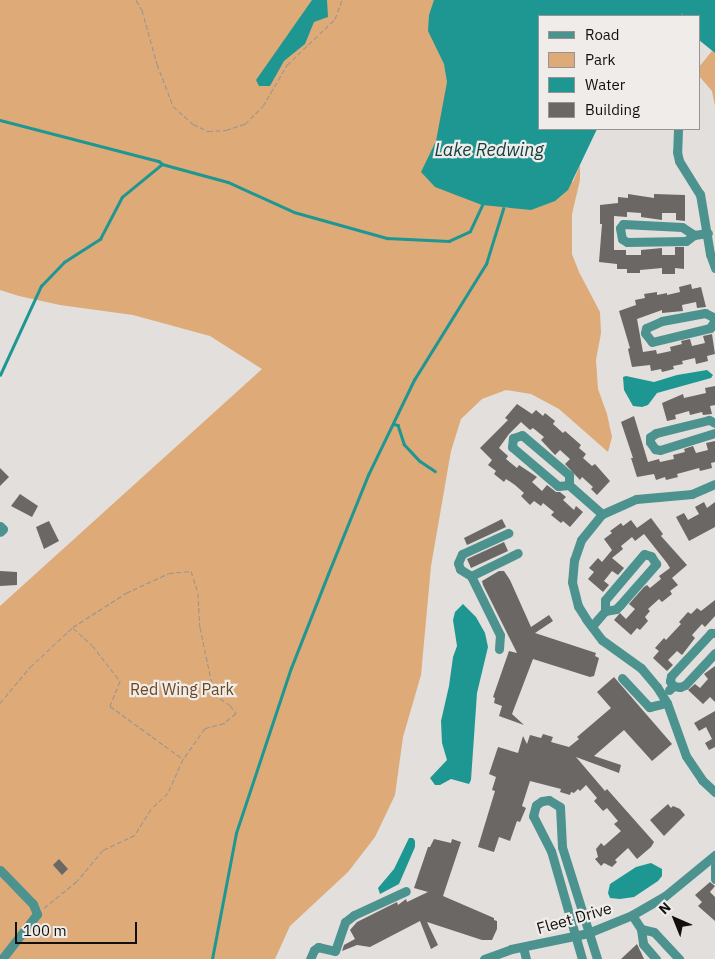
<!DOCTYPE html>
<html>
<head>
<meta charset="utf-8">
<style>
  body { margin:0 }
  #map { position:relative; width:715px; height:959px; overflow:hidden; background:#e2dfdc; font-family:"IBM Plex Sans",sans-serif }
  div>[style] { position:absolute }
  .green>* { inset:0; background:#ddaa78 }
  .water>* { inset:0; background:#1e9793 }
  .stream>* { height:2.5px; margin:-1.25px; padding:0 1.25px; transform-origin:1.25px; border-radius:1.25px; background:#1e9793 }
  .building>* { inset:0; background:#6a6764 }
  .path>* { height:1px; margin-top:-0.5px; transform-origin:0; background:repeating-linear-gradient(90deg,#969492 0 5px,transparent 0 7.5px) }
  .minor>* { height:9px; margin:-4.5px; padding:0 4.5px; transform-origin:4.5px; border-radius:4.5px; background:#4c928f }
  span { translate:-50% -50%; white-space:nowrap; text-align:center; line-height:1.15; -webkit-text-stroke:4.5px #efece9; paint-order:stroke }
  .park-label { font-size:16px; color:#6e471d }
  .street-label { font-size:16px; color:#11100f }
  .water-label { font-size:18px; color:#104241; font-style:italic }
  .legend { position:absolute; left:538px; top:15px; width:162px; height:115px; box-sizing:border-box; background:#efece9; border:1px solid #969492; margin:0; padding:6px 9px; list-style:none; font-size:15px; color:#11100f }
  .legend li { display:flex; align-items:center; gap:10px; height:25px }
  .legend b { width:25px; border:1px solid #969492 }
  .north { position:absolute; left:650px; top:894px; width:50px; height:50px; -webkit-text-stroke:4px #efece9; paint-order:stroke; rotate:316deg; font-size:14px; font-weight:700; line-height:20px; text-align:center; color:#11100f }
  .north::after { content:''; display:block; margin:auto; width:18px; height:22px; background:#11100f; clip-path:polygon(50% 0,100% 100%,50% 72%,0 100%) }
  .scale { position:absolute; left:15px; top:922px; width:122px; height:22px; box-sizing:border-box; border:2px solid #11100f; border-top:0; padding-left:6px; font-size:15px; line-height:18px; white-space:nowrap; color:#11100f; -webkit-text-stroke:4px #efece9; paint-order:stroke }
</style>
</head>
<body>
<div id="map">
  <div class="green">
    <i style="clip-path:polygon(0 0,532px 0,449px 115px,573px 182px,580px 165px,580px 180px,572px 214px,572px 254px,579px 272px,600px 312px,601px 333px,596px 360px,598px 389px,607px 414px,612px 437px,608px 452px,559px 409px,531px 394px,506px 390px,482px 399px,461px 419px,451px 451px,431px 566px,421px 675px,403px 737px,395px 795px,375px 837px,348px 872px,290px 926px,275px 959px,0 959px,0 606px,262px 369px,210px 336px,133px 315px,60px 305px,19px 296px,0 290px)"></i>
    <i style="clip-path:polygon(712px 51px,715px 53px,715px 106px,712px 91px,699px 76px,699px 67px)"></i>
  </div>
  <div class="water">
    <i style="clip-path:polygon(312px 0,327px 0,328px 17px,314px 22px,305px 44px,284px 61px,270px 86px,259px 86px,256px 80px)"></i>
    <i style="clip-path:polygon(434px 0,715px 0,715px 53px,699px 40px,699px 16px,539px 16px,539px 129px,597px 129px,568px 190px,555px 201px,531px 210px,482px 205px,435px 187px,421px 172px,436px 141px,447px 82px,444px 64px,428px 31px,429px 15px)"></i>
    <i style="clip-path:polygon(707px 370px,713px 375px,711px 378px,657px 393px,648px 405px,642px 407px,633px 406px,624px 390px,623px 377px,626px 376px,654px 382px,677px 375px)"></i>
    <i style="clip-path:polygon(463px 604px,476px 617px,485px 633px,488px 647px,477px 693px,471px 780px,469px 784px,451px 779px,440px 785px,435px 785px,430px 778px,447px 760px,442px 743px,441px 721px,449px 686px,453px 657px,457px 646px,453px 620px,455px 612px)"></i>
    <i style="clip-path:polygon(409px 838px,413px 838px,415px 841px,415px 847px,399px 884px,380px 894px,378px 888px,394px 869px)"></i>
    <i style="clip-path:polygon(651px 863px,662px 869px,662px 876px,658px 881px,634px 897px,620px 899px,610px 898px,608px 893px,610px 884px,636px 867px)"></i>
  </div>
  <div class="stream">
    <i style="left:0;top:120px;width:164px;rotate:14.5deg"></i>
    <i style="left:159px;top:161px;width:4px;rotate:45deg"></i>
    <i style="left:162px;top:164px;width:68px;rotate:15.3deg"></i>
    <i style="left:228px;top:182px;width:72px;rotate:24.4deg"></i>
    <i style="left:294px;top:212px;width:97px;rotate:15.6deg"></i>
    <i style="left:387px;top:238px;width:62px;rotate:2.8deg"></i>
    <i style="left:449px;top:241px;width:23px;rotate:-25deg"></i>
    <i style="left:470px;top:231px;width:29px;rotate:-65deg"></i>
    <i style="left:0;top:375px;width:98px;rotate:-65.3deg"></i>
    <i style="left:41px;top:286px;width:33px;rotate:-46deg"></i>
    <i style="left:64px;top:262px;width:43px;rotate:-32.6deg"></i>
    <i style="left:100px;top:239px;width:47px;rotate:-62.4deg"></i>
    <i style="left:122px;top:197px;width:52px;rotate:-39.5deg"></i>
    <i style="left:394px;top:424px;width:4px;rotate:14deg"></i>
    <i style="left:398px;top:425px;width:20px;rotate:72deg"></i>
    <i style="left:404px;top:444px;width:23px;rotate:47deg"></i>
    <i style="left:420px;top:461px;width:18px;rotate:34deg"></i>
    <i style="left:212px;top:959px;width:128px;rotate:-79.2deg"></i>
    <i style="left:236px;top:833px;width:174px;rotate:-71.6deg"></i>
    <i style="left:291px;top:668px;width:101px;rotate:-68.5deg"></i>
    <i style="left:328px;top:574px;width:107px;rotate:-68deg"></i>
    <i style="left:368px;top:475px;width:106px;rotate:-64.2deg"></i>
    <i style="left:414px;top:380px;width:137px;rotate:-58.2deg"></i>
    <i style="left:486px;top:264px;width:58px;rotate:-72.8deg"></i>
  </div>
  <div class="building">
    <i style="clip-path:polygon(628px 194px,654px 198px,654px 194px,685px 195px,685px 221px,676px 220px,676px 213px,662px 213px,662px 220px,641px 217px,641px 213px,627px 212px,627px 217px,614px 216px,614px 250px,626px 250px,626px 255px,641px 255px,641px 250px,662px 248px,662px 255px,675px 255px,675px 247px,684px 247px,684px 269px,675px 268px,675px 274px,662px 274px,662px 268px,640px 270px,640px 273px,627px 273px,627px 269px,617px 269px,617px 264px,599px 262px,602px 224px,600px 224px,600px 205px,618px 203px,618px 197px,628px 198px)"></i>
    <i style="clip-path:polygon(691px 284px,692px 289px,701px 287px,706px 307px,697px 308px,696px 302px,682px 305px,683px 311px,662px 313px,662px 310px,637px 319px,643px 352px,656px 350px,657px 354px,671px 351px,670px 347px,682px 344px,681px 341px,690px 339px,692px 346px,705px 343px,703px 336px,712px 334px,715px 354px,707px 356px,708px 361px,696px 364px,695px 358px,682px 361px,683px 364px,673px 366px,674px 369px,662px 372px,661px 369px,651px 371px,650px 365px,632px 367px,628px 349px,630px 348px,619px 311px,636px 305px,635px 300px,645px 298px,644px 294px,657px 292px,657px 295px,667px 293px,667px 295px,680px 292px,679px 287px)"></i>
    <i style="clip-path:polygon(715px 386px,715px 405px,710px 406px,712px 414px,703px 415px,702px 412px,690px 415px,689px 411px,675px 415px,676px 419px,667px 421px,662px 403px,683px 394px,684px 398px,706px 393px,705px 388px)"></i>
    <i style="clip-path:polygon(517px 404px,532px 414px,536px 410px,543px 416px,545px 413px,555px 421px,553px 424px,563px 433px,565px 431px,581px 445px,579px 448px,586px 454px,583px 458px,592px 466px,595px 464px,610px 481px,597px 495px,591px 489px,593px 487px,582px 477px,580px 480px,565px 464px,570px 459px,560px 450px,555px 455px,541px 440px,544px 437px,533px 428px,530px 430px,521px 422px,509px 434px,499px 448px,508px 456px,506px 459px,517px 468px,519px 465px,537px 477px,532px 482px,542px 491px,547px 485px,556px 492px,560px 492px,566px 497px,563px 500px,574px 510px,576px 506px,583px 512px,570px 527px,563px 521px,561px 523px,551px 515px,554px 512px,543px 503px,541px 506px,534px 501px,530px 505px,521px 496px,524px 493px,515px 485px,506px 479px,504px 482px,494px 474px,496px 471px,488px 465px,492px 460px,480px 448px,508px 420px,505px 418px)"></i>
    <i style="clip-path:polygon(634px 416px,648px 462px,659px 459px,660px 462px,674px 459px,673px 455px,685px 452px,684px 449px,693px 446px,696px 453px,708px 450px,706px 443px,715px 441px,715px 462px,711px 463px,712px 468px,700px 471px,699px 468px,677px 474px,678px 477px,666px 480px,665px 477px,656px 480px,654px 474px,637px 477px,631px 458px,633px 458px,621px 422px)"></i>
    <i style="clip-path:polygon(0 468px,9px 477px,0 486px)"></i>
    <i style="clip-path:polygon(20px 494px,38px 506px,32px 517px,11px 506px)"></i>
    <i style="clip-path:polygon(704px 502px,707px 508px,715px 502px,715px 527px,689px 541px,676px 517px,684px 513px,688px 520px,699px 514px,695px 507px)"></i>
    <i style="clip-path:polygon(651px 518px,663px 534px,661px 536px,687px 565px,672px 578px,678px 585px,670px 591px,672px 594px,662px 602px,659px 599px,648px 609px,650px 611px,645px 617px,648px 621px,640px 630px,637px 628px,631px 635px,614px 620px,620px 613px,626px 619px,635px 609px,629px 604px,644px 587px,647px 585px,650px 588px,661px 579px,659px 576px,670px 568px,667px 563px,644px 534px,635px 541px,632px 537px,621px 546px,623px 549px,612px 558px,624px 568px,618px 575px,612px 571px,604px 581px,609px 585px,603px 592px,588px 579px,594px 572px,589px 568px,598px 558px,602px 562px,612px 550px,604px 539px,612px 533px,610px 531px,621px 523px,623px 526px,631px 520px,637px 528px)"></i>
    <i style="clip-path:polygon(502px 519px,506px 527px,467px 545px,464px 538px)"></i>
    <i style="clip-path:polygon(49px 521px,59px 541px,44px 549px,36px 527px)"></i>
    <i style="clip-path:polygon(504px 542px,508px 551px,471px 568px,467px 559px)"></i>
    <i style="clip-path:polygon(0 571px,17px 572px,17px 585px,0 586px)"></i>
    <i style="clip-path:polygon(499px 571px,504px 571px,510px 580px,531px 627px,549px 615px,553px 621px,535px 633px,596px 653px,595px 656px,599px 658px,594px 676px,590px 677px,533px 659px,512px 714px,524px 725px,499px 716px,502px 706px,494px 703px,495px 698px,493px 697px,509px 651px,517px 653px,483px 585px,482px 581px)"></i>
    <i style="clip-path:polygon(715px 600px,715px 616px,705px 627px,702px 624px,692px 635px,695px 638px,682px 655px,677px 651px,668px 660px,673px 665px,667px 671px,653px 658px,659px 651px,655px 648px,664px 638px,666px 640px,681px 624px,679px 622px,688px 612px,691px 614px,697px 608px,701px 611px)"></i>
    <i style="clip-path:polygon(715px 666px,715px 702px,710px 697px,703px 704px,688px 690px,695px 684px,700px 688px,708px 679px,704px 674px)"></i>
    <i style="clip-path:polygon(614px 677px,672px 744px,652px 761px,624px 730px,594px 756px,621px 765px,619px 773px,576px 757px,605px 791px,607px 789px,654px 842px,651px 847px,637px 859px,628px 848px,615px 860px,617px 862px,612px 867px,604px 863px,601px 866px,595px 859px,598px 857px,596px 849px,601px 843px,604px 846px,621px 831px,614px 824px,618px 821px,607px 808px,603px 811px,594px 801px,597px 798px,586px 785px,580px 791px,578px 789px,574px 793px,571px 792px,570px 795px,560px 792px,561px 789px,530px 781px,522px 806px,526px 808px,520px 822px,517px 821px,510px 841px,499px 837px,494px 852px,478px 847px,495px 791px,492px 790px,496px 777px,489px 774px,498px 747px,518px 753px,523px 736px,527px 744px,530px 735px,541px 738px,543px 734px,553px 737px,551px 742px,569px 747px,579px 739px,577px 737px,611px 708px,597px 692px)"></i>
    <i style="clip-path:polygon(715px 711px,715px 747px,709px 750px,705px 743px,712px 739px,706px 727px,699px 731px,694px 723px)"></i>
    <i style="clip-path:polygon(668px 804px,671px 808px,673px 806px,680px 809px,685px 815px,664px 836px,650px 820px)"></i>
    <i style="clip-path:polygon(434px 839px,451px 843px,452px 839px,461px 842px,443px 896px,494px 918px,494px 920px,497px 921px,497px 929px,492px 940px,482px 940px,427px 922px,438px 945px,431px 949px,420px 921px,370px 947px,357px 945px,342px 951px,344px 945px,355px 939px,350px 930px,357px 922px,397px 902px,398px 905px,406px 899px,407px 902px,428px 892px,414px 888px,428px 847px,430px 847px)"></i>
    <i style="clip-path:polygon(59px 859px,68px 869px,62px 875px,53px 865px)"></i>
    <i style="clip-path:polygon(710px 882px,715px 886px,710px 892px,715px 897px,715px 921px,698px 906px,702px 902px,695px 895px)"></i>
    <i style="clip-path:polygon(637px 944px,644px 959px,621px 959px)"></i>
  </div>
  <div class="path">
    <i style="left:136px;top:0;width:12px;rotate:59deg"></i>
    <i style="left:142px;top:10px;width:56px;rotate:74.5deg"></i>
    <i style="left:157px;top:64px;width:45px;rotate:69.1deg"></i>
    <i style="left:173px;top:106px;width:27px;rotate:42deg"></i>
    <i style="left:193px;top:124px;width:17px;rotate:25deg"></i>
    <i style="left:208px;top:131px;width:18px;rotate:-3deg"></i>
    <i style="left:226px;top:130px;width:20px;rotate:-18deg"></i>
    <i style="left:245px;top:124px;width:25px;rotate:-45deg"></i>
    <i style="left:263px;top:106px;width:48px;rotate:-59.7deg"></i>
    <i style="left:287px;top:65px;width:66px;rotate:-43.8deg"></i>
    <i style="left:335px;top:19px;width:20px;rotate:-70deg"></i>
    <i style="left:682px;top:16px;width:3px;rotate:-90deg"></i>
    <i style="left:73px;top:628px;width:25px;rotate:42deg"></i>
    <i style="left:92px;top:645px;width:46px;rotate:52.1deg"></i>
    <i style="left:120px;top:681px;width:27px;rotate:112deg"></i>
    <i style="left:110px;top:706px;width:90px;rotate:36deg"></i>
    <i style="left:0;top:703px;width:47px;rotate:-50.2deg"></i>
    <i style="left:30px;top:667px;width:59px;rotate:-42.9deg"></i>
    <i style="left:73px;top:627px;width:63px;rotate:-32.7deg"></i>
    <i style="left:126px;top:593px;width:47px;rotate:-24.9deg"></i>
    <i style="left:169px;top:573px;width:22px;rotate:-5deg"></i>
    <i style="left:191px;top:571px;width:23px;rotate:72deg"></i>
    <i style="left:198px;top:593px;width:34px;rotate:87deg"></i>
    <i style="left:200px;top:627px;width:68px;rotate:78.2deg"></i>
    <i style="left:214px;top:694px;width:19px;rotate:35deg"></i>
    <i style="left:230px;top:705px;width:10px;rotate:53deg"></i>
    <i style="left:236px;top:713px;width:16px;rotate:140deg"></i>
    <i style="left:224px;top:723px;width:20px;rotate:165deg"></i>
    <i style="left:205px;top:728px;width:38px;rotate:125deg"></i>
    <i style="left:183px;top:759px;width:37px;rotate:114deg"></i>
    <i style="left:168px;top:793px;width:23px;rotate:137deg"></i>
    <i style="left:151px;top:809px;width:31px;rotate:122deg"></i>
    <i style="left:135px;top:835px;width:35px;rotate:155deg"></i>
    <i style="left:103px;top:850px;width:40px;rotate:130deg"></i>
    <i style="left:77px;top:881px;width:43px;rotate:140.7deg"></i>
  </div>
  <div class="minor">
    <i style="left:678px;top:129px;width:23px;rotate:92deg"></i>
    <i style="left:677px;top:152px;width:9px;rotate:77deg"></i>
    <i style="left:679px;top:161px;width:39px;rotate:58deg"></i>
    <i style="left:700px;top:194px;width:61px;rotate:80.5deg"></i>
    <i style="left:710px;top:254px;width:15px;rotate:70deg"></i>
    <i style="left:694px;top:235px;width:14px;rotate:-146deg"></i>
    <i style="left:682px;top:227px;width:59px;rotate:-177.1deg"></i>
    <i style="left:623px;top:224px;width:5px;rotate:127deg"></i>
    <i style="left:620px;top:228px;width:11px;rotate:80deg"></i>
    <i style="left:622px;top:239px;width:6px;rotate:31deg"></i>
    <i style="left:627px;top:242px;width:59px;rotate:-1deg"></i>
    <i style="left:686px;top:241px;width:10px;rotate:-37deg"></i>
    <i style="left:694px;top:235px;width:14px;rotate:-8deg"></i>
    <i style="left:715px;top:318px;width:11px;rotate:-153deg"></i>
    <i style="left:705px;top:313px;width:44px;rotate:169.5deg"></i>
    <i style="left:662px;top:321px;width:17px;rotate:156deg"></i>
    <i style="left:646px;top:328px;width:5px;rotate:101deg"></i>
    <i style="left:645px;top:333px;width:11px;rotate:52deg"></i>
    <i style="left:652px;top:342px;width:60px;rotate:-13.6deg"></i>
    <i style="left:710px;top:328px;width:9px;rotate:-58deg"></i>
    <i style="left:715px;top:423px;width:7px;rotate:-153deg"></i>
    <i style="left:709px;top:420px;width:55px;rotate:166.2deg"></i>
    <i style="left:656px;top:433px;width:7px;rotate:146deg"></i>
    <i style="left:650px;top:437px;width:5px;rotate:90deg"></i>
    <i style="left:650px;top:442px;width:9px;rotate:54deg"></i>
    <i style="left:655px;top:449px;width:5px;rotate:11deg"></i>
    <i style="left:660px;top:450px;width:58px;rotate:-17.2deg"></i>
    <i style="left:715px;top:484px;width:25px;rotate:157deg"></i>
    <i style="left:692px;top:494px;width:56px;rotate:174.9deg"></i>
    <i style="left:636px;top:499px;width:37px;rotate:156deg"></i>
    <i style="left:602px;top:514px;width:33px;rotate:129deg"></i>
    <i style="left:581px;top:540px;width:21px;rotate:109deg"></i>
    <i style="left:574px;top:560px;width:22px;rotate:95deg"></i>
    <i style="left:572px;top:582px;width:25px;rotate:76deg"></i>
    <i style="left:578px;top:606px;width:15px;rotate:58deg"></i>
    <i style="left:586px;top:619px;width:26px;rotate:53deg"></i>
    <i style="left:602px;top:640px;width:48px;rotate:35.7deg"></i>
    <i style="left:641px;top:668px;width:25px;rotate:50deg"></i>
    <i style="left:657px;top:687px;width:19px;rotate:58deg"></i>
    <i style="left:667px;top:703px;width:56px;rotate:70.3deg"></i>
    <i style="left:686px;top:756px;width:29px;rotate:56deg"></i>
    <i style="left:702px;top:780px;width:18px;rotate:43deg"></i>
    <i style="left:569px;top:485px;width:11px;rotate:175deg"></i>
    <i style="left:558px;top:486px;width:60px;rotate:-139.7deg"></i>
    <i style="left:512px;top:447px;width:9px;rotate:-84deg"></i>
    <i style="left:513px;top:438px;width:9px;rotate:-18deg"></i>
    <i style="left:522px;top:435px;width:62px;rotate:40.4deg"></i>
    <i style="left:569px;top:475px;width:10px;rotate:90deg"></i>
    <i style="left:569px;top:485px;width:44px;rotate:41.3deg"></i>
    <i style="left:0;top:526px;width:4px;rotate:45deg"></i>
    <i style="left:3px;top:529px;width:4px;rotate:135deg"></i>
    <i style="left:471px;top:576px;width:13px;rotate:-148deg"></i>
    <i style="left:460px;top:569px;width:6px;rotate:-108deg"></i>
    <i style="left:458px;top:563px;width:10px;rotate:-66deg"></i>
    <i style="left:462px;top:554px;width:51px;rotate:-24.5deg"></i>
    <i style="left:592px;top:626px;width:20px;rotate:-49deg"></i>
    <i style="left:605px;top:611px;width:11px;rotate:-10deg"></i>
    <i style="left:616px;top:609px;width:6px;rotate:-45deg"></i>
    <i style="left:620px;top:605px;width:55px;rotate:-48.7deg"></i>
    <i style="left:656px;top:564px;width:9px;rotate:-122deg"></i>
    <i style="left:651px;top:556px;width:7px;rotate:-164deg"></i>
    <i style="left:644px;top:554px;width:60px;rotate:130.3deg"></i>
    <i style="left:605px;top:600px;width:11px;rotate:90deg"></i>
    <i style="left:499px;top:649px;width:14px;rotate:-86deg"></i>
    <i style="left:500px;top:635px;width:66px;rotate:-116.2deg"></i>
    <i style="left:471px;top:576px;width:52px;rotate:-26.1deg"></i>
    <i style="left:622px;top:678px;width:40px;rotate:47deg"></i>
    <i style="left:649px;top:707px;width:18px;rotate:-13deg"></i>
    <i style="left:673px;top:686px;width:6px;rotate:-121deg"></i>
    <i style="left:670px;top:681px;width:5px;rotate:-79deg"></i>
    <i style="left:671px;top:676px;width:59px;rotate:-47.1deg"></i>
    <i style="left:711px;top:633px;width:4px"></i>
    <i style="left:669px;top:690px;width:6px;rotate:-45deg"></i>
    <i style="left:673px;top:686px;width:7px;rotate:8deg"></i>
    <i style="left:680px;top:687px;width:5px;rotate:-22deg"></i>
    <i style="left:685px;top:685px;width:44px;rotate:-46.8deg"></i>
    <i style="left:715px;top:866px;width:13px;rotate:90deg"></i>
    <i style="left:0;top:870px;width:47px;rotate:45.9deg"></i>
    <i style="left:33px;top:904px;width:11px;rotate:68deg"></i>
    <i style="left:37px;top:914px;width:57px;rotate:127.9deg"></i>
    <i style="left:632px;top:915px;width:17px;rotate:57deg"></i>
    <i style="left:641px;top:929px;width:15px;rotate:82deg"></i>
    <i style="left:643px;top:944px;width:20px;rotate:49deg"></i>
    <i style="left:641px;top:929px;width:13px;rotate:13deg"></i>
    <i style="left:654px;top:932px;width:37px;rotate:47deg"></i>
    <i style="left:523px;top:947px;width:12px;rotate:76deg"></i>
    <i style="left:310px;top:959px;width:10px;rotate:-66deg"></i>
    <i style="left:314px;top:950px;width:5px;rotate:-37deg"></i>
    <i style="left:318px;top:947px;width:17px;rotate:13deg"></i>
    <i style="left:335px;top:951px;width:31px;rotate:-71deg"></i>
    <i style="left:345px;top:922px;width:11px;rotate:-38deg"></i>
    <i style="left:354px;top:915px;width:57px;rotate:-24.8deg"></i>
    <i style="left:484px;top:959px;width:29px;rotate:-20deg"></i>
    <i style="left:511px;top:949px;width:79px;rotate:-11.7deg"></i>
    <i style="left:588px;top:933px;width:48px;rotate:-22.2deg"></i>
    <i style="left:632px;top:915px;width:38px;rotate:-30deg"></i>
    <i style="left:665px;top:896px;width:65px;rotate:-39.4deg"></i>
    <i style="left:582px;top:959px;width:112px;rotate:-106deg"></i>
    <i style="left:551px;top:851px;width:39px;rotate:-117deg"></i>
    <i style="left:533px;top:816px;width:11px;rotate:-75deg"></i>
    <i style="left:536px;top:805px;width:7px;rotate:-34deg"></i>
    <i style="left:542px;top:801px;width:7px;rotate:-8deg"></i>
    <i style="left:549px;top:800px;width:13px;rotate:32deg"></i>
    <i style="left:560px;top:807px;width:40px;rotate:87.1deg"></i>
    <i style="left:562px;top:847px;width:117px;rotate:72.6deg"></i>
  </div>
  <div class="park-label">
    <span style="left:182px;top:689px">Red Wing Park</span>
  </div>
  <div class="street-label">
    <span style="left:574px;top:918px;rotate:-16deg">Fleet Drive</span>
  </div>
  <div class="water-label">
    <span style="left:489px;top:150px">Lake Redwing</span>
  </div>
  <ul class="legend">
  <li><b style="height:6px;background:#4c928f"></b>Road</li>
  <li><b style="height:14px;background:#ddaa78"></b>Park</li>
  <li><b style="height:14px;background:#1e9793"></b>Water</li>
  <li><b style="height:14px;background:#6a6764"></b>Building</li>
  </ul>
  <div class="north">N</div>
  <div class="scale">100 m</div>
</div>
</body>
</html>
